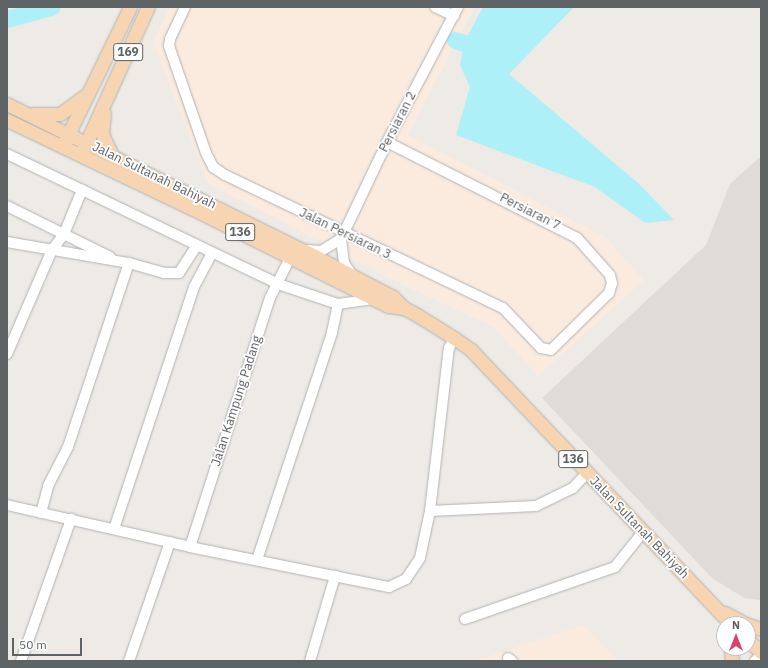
<!DOCTYPE html>
<html>
<head>
<meta charset="utf-8">
<style>
  body { margin:0 }
  #map { position:relative; width:768px; height:668px; overflow:hidden; background:#eeeae6; font-family:"IBM Plex Sans",sans-serif }
  div>[style] { position:absolute }
  .commercial>* { inset:0; background:#fbebdf }
  .education>* { inset:0; background:#e1dbd7 }
  .water>* { inset:0; background:#adf0f7 }
  .river>* { height:17px; margin:-8.5px; padding:0 8.5px; transform-origin:8.5px; border-radius:8.5px; background:#adf0f7 }
  .roads { filter:drop-shadow(0 0 1px #afb3b4) drop-shadow(0 0 1px #afb3b4) }
  .minor>* { height:10px; margin:-5px; padding:0 5px; transform-origin:5px; border-radius:5px; background:#fff }
  .major>* { height:13px; margin:-6.5px; padding:0 6.5px; transform-origin:6.5px; border-radius:6.5px; background:#f7d4b2 }
  span { translate:-50% -50%; white-space:nowrap; text-align:center; line-height:1.15; -webkit-text-stroke:3.5px #fff; paint-order:stroke }
  .shield-label span { padding:1px 3px; background:#fff; border:1px solid; border-radius:3px; -webkit-text-stroke-width:0 }
  .shield-label { font-size:12px; color:#5e6365; font-weight:700 }
  .street-label { font-size:13px; color:#5e6365 }
  .frame { position:absolute; inset:0; border:8px solid #5e6365; pointer-events:none }
  .north { position:absolute; left:716px; top:616px; width:40px; height:40px; box-sizing:border-box; background:#fff; border:1px solid #bfc1c1; border-radius:50%; rotate:0deg; font-size:11px; font-weight:700; line-height:16px; text-align:center; color:#5e6365 }
  .north::after { content:''; display:block; margin:auto; width:14px; height:18px; background:#d9416a; clip-path:polygon(50% 0,100% 100%,50% 72%,0 100%) }
  .scale { position:absolute; left:12px; top:638px; width:70px; height:18px; box-sizing:border-box; border:2px solid #5e6365; border-top:0; padding-left:5px; font-size:12px; line-height:14px; white-space:nowrap; color:#5e6365; -webkit-text-stroke:3px #fff; paint-order:stroke }
</style>
</head>
<body>
<div id="map">
  <div class="commercial">
    <i style="clip-path:polygon(170px 7px,475px 7px,408px 135px,605px 237px,644px 280px,538px 376px,493px 327px,395px 281px,208px 183px,153px 42px)"></i>
    <i style="clip-path:polygon(584px 625px,618px 661px,474px 661px)"></i>
  </div>
  <div class="education">
    <i style="clip-path:polygon(761px 156px,761px 600px,744px 598px,712px 578px,542px 398px,706px 245px,730px 184px)"></i>
  </div>
  <div class="water">
    <i style="clip-path:polygon(483px 7px,574px 7px,509px 74px,638px 183px,674px 220px,645px 223px,595px 187px,456px 135px,470px 87px,460px 65px,464px 43px)"></i>
  </div>
  <div class="river">
    <i style="left:7px;top:19px;width:46px;rotate:-15.3deg"></i>
    <i style="left:455px;top:40px;width:32px;rotate:18deg"></i>
  </div>
  <div class="roads">
    <div class="minor">
      <i style="left:185px;top:7px;width:35px;rotate:115deg"></i>
      <i style="left:170px;top:39px;width:7px;rotate:98deg"></i>
      <i style="left:169px;top:46px;width:113px;rotate:70.9deg"></i>
      <i style="left:206px;top:153px;width:16px;rotate:63deg"></i>
      <i style="left:213px;top:167px;width:14px;rotate:34deg"></i>
      <i style="left:225px;top:175px;width:308px;rotate:25.6deg"></i>
      <i style="left:503px;top:308px;width:55px;rotate:46.5deg"></i>
      <i style="left:541px;top:348px;width:10px;rotate:11deg"></i>
      <i style="left:551px;top:350px;width:81px;rotate:-44.5deg"></i>
      <i style="left:609px;top:293px;width:10px;rotate:-73deg"></i>
      <i style="left:612px;top:283px;width:8px;rotate:-104deg"></i>
      <i style="left:610px;top:275px;width:50px;rotate:-131.7deg"></i>
      <i style="left:577px;top:238px;width:213px;rotate:-153.2deg"></i>
      <i style="left:435px;top:7px;width:21px;rotate:25deg"></i>
      <i style="left:7px;top:154px;width:301px;rotate:25.6deg"></i>
      <i style="left:278px;top:284px;width:63px;rotate:18.4deg"></i>
      <i style="left:338px;top:304px;width:30px;rotate:102deg"></i>
      <i style="left:332px;top:333px;width:239px;rotate:108.3deg"></i>
      <i style="left:7px;top:206px;width:115px;rotate:26.3deg"></i>
      <i style="left:7px;top:242px;width:124px;rotate:9.8deg"></i>
      <i style="left:129px;top:263px;width:36px;rotate:16deg"></i>
      <i style="left:164px;top:273px;width:15px"></i>
      <i style="left:179px;top:273px;width:33px;rotate:-57deg"></i>
      <i style="left:307px;top:250px;width:14px;rotate:4deg"></i>
      <i style="left:321px;top:251px;width:23px;rotate:-31deg"></i>
      <i style="left:353px;top:276px;width:16px;rotate:-125deg"></i>
      <i style="left:344px;top:263px;width:24px;rotate:-97deg"></i>
      <i style="left:341px;top:239px;width:107px;rotate:-64.6deg"></i>
      <i style="left:387px;top:142px;width:153px;rotate:-62.3deg"></i>
      <i style="left:338px;top:304px;width:35px;rotate:-8deg"></i>
      <i style="left:7px;top:354px;width:113px;rotate:-66.6deg"></i>
      <i style="left:52px;top:250px;width:20px;rotate:-53deg"></i>
      <i style="left:64px;top:234px;width:48px;rotate:-67.8deg"></i>
      <i style="left:7px;top:505px;width:188px;rotate:12.9deg"></i>
      <i style="left:190px;top:547px;width:203px;rotate:11.4deg"></i>
      <i style="left:389px;top:587px;width:19px;rotate:-25deg"></i>
      <i style="left:406px;top:579px;width:25px;rotate:-56deg"></i>
      <i style="left:420px;top:558px;width:48px;rotate:-78deg"></i>
      <i style="left:430px;top:511px;width:164px;rotate:-83.4deg"></i>
      <i style="left:449px;top:348px;width:11px;rotate:-63deg"></i>
      <i style="left:430px;top:511px;width:106px;rotate:-2.7deg"></i>
      <i style="left:536px;top:506px;width:41px;rotate:-25.9deg"></i>
      <i style="left:573px;top:488px;width:19px;rotate:-47deg"></i>
      <i style="left:41px;top:513px;width:28px;rotate:-75deg"></i>
      <i style="left:48px;top:486px;width:44px;rotate:-62.9deg"></i>
      <i style="left:68px;top:447px;width:194px;rotate:-71.7deg"></i>
      <i style="left:114px;top:529px;width:255px;rotate:-71.7deg"></i>
      <i style="left:194px;top:287px;width:38px;rotate:-62deg"></i>
      <i style="left:190px;top:547px;width:262px;rotate:-72.2deg"></i>
      <i style="left:270px;top:298px;width:45px;rotate:-63.4deg"></i>
      <i style="left:465px;top:619px;width:159px;rotate:-19.1deg"></i>
      <i style="left:615px;top:567px;width:45px;rotate:-51.3deg"></i>
      <i style="left:508px;top:658px;width:5px;rotate:37deg"></i>
      <i style="left:21px;top:661px;width:151px;rotate:-70.6deg"></i>
      <i style="left:129px;top:661px;width:126px;rotate:-71deg"></i>
      <i style="left:310px;top:661px;width:89px;rotate:-73.6deg"></i>
      <i style="left:755px;top:661px;width:8px;rotate:-45deg"></i>
    </div>
    <div class="major">
      <i style="left:7px;top:104px;width:330px;rotate:26.3deg"></i>
      <i style="left:303px;top:250px;width:102px;rotate:27.6deg"></i>
      <i style="left:393px;top:297px;width:16px;rotate:45deg"></i>
      <i style="left:104px;top:113px;width:21px;rotate:95deg"></i>
      <i style="left:102px;top:134px;width:23px;rotate:65deg"></i>
      <i style="left:33px;top:114px;width:27px"></i>
      <i style="left:60px;top:114px;width:31px;rotate:-36deg"></i>
      <i style="left:7px;top:120px;width:204px;rotate:25.6deg"></i>
      <i style="left:191px;top:208px;width:220px;rotate:26.4deg"></i>
      <i style="left:388px;top:306px;width:16px;rotate:7deg"></i>
      <i style="left:404px;top:308px;width:15px;rotate:28deg"></i>
      <i style="left:417px;top:315px;width:44px;rotate:31.9deg"></i>
      <i style="left:454px;top:338px;width:21px;rotate:35deg"></i>
      <i style="left:471px;top:350px;width:378px;rotate:46.5deg"></i>
      <i style="left:65px;top:141px;width:149px;rotate:-64.1deg"></i>
      <i style="left:83px;top:150px;width:157px;rotate:-65.6deg"></i>
      <i style="left:725px;top:613px;width:24px;rotate:28deg"></i>
      <i style="left:748px;top:625px;width:14px;rotate:17deg"></i>
      <i style="left:748px;top:640px;width:18px;rotate:43deg"></i>
      <i style="left:731px;top:648px;width:13px;rotate:86deg"></i>
    </div>
  </div>
  <div class="shield-label">
    <span style="left:128px;top:52px">169</span>
    <span style="left:240px;top:232px">136</span>
    <span style="left:573px;top:459px">136</span>
  </div>
  <div class="street-label">
    <span style="left:398px;top:122px;rotate:-63deg">Persiaran 2</span>
    <span style="left:154px;top:176px;rotate:26deg">Jalan Sultanah Bahiyah</span>
    <span style="left:530px;top:212px;rotate:27deg">Persiaran 7</span>
    <span style="left:345px;top:234px;rotate:26deg">Jalan Persiaran 3</span>
    <span style="left:237px;top:401px;rotate:-72deg">Jalan Kampung Padang</span>
    <span style="left:639px;top:528px;rotate:46deg">Jalan Sultanah Bahiyah</span>
  </div>
  <div class="frame"></div>
  <div class="north">N</div>
  <div class="scale">50 m</div>
</div>
</body>
</html>
